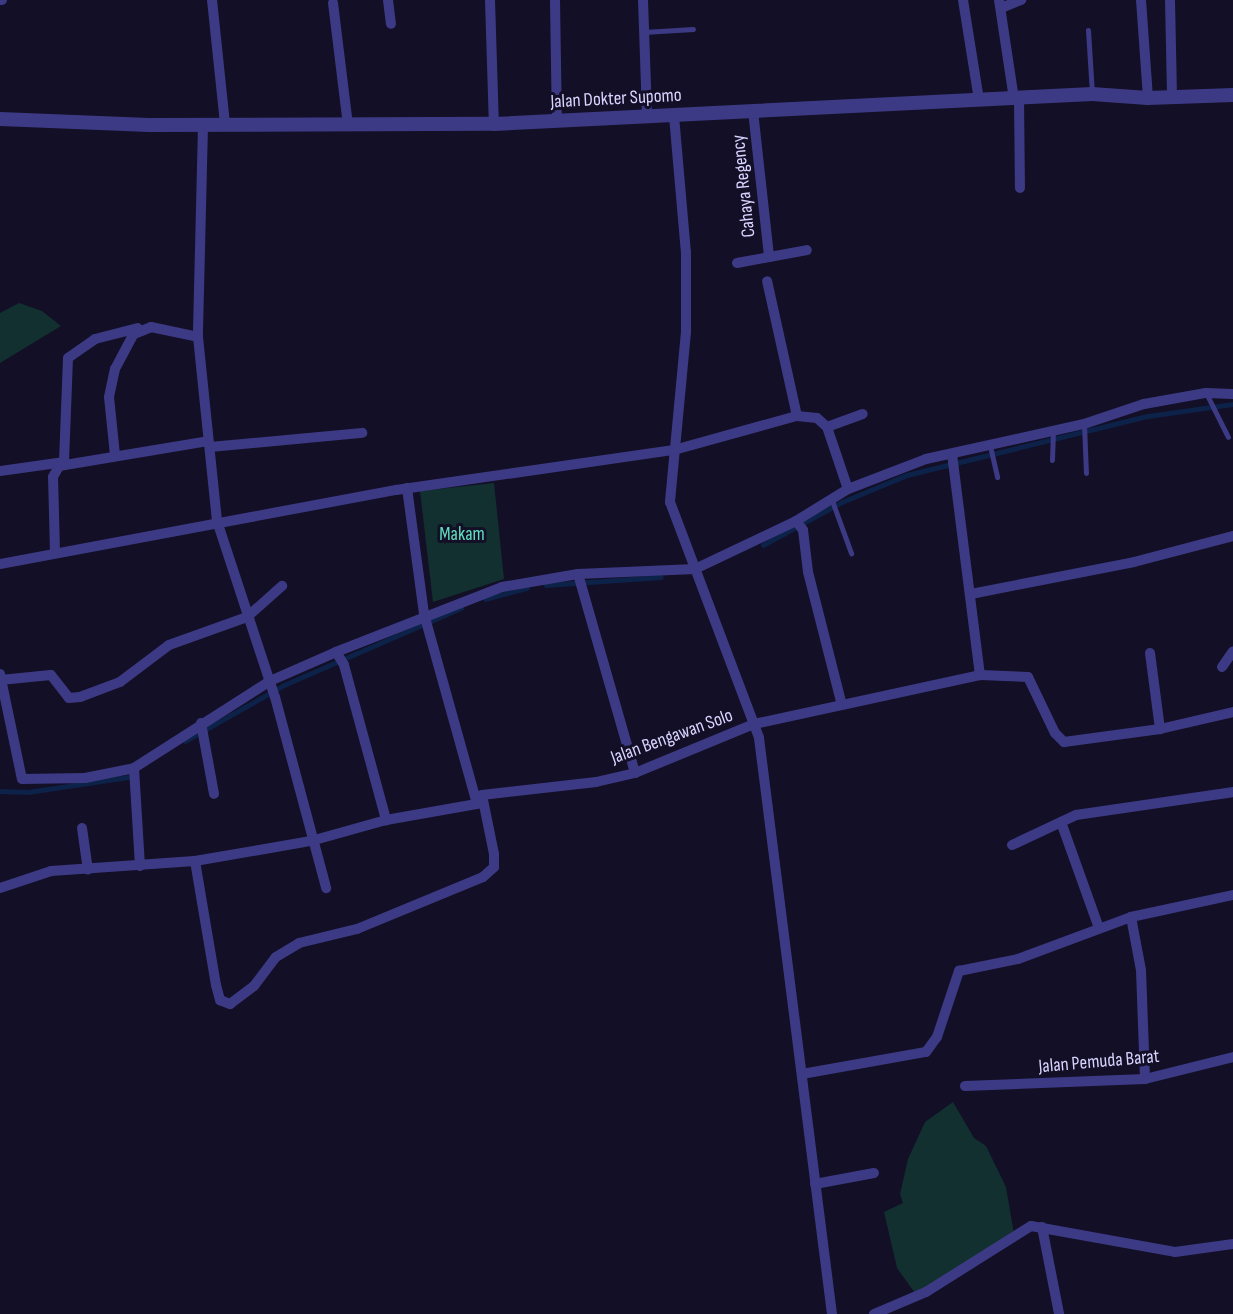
<!DOCTYPE html>
<html>
<head>
<meta charset="utf-8">
<style>
  body { margin:0 }
  #map { position:relative; width:1233px; height:1314px; overflow:hidden; background:#130f26; font-family:"Sofia Sans Condensed",sans-serif }
  div>[style] { position:absolute }
  .green>* { inset:0; background:#12302f }
  .stream>* { height:4.5px; margin:-2.25px; padding:0 2.25px; transform-origin:2.25px; border-radius:2.25px; background:#0c2248 }
  .service>* { height:5px; margin:-2.5px; padding:0 2.5px; transform-origin:2.5px; border-radius:2.5px; background:#3d3a85 }
  .minor>* { height:10px; margin:-5px; padding:0 5px; transform-origin:5px; border-radius:5px; background:#3d3a85 }
  .tertiary>* { height:14px; margin:-7px; padding:0 7px; transform-origin:7px; border-radius:7px; background:#3d3a85 }
  span { translate:-50% -50%; white-space:nowrap; text-align:center; line-height:1.15; -webkit-text-stroke:6px #130f26; paint-order:stroke }
  .street-label { font-size:19px; color:#d9d4ff }
  .park-label { font-size:19px; color:#5fe0c0 }
</style>
</head>
<body>
<div id="map">
  <div class="green">
    <i style="clip-path:polygon(19px 303px,42px 311px,61px 326px,0 363px,0 313px)"></i>
    <i style="clip-path:polygon(494px 483px,504px 579px,433px 602px,420px 491px)"></i>
    <i style="clip-path:polygon(953px 1102px,974px 1138px,986px 1146px,1006px 1187px,1014px 1234px,917px 1296px,897px 1268px,884px 1212px,903px 1203px,900px 1194px,908px 1159px,925px 1122px)"></i>
  </div>
  <div class="stream">
    <i style="left:763px;top:545px;width:90px;rotate:-28.6deg"></i>
    <i style="left:842px;top:502px;width:70px;rotate:-22.6deg"></i>
    <i style="left:907px;top:475px;width:248px;rotate:-13.8deg"></i>
    <i style="left:1148px;top:416px;width:86px;rotate:-8deg"></i>
    <i style="left:546px;top:585px;width:115px;rotate:-4deg"></i>
    <i style="left:485px;top:599px;width:43px;rotate:-14.7deg"></i>
    <i style="left:185px;top:741px;width:114px;rotate:-29.5deg"></i>
    <i style="left:284px;top:685px;width:193px;rotate:-23.5deg"></i>
    <i style="left:0;top:791px;width:28px;rotate:2deg"></i>
    <i style="left:28px;top:792px;width:101px;rotate:-8.5deg"></i>
  </div>
  <div class="service">
    <i style="left:1088px;top:30px;width:64px;rotate:86.4deg"></i>
    <i style="left:644px;top:32px;width:49px;rotate:-3.5deg"></i>
    <i style="left:1206px;top:393px;width:49px;rotate:63.4deg"></i>
    <i style="left:1084px;top:424px;width:49px;rotate:87.7deg"></i>
    <i style="left:990px;top:446px;width:32px;rotate:77deg"></i>
    <i style="left:1052px;top:460px;width:28px;rotate:-88deg"></i>
    <i style="left:831px;top:498px;width:59px;rotate:70deg"></i>
  </div>
  <div class="minor">
    <i style="left:0;top:0;width:2px"></i>
    <i style="left:212px;top:0;width:125px;rotate:84deg"></i>
    <i style="left:388px;top:0;width:24px;rotate:83deg"></i>
    <i style="left:490px;top:0;width:124px;rotate:88.2deg"></i>
    <i style="left:555px;top:0;width:121px;rotate:89.1deg"></i>
    <i style="left:643px;top:0;width:117px;rotate:88deg"></i>
    <i style="left:963px;top:0;width:101px;rotate:80.9deg"></i>
    <i style="left:999px;top:0;width:100px;rotate:81.4deg"></i>
    <i style="left:1141px;top:0;width:98px;rotate:85.9deg"></i>
    <i style="left:1170px;top:0;width:96px;rotate:88.8deg"></i>
    <i style="left:333px;top:3px;width:123px;rotate:83deg"></i>
    <i style="left:1001px;top:8px;width:22px;rotate:-22deg"></i>
    <i style="left:1019px;top:98px;width:90px;rotate:89.4deg"></i>
    <i style="left:753px;top:111px;width:147px;rotate:83.7deg"></i>
    <i style="left:674px;top:116px;width:137px;rotate:85deg"></i>
    <i style="left:686px;top:252px;width:80px;rotate:90deg"></i>
    <i style="left:686px;top:332px;width:171px;rotate:95.4deg"></i>
    <i style="left:670px;top:502px;width:252px;rotate:69.3deg"></i>
    <i style="left:759px;top:738px;width:581px;rotate:82.78deg"></i>
    <i style="left:203px;top:126px;width:211px;rotate:91.4deg"></i>
    <i style="left:198px;top:337px;width:185px;rotate:84.1deg"></i>
    <i style="left:217px;top:521px;width:185px;rotate:71.8deg"></i>
    <i style="left:275px;top:697px;width:198px;rotate:75deg"></i>
    <i style="left:737px;top:263px;width:71px;rotate:-10.5deg"></i>
    <i style="left:797px;top:416px;width:20px;rotate:6deg"></i>
    <i style="left:817px;top:418px;width:13px;rotate:42deg"></i>
    <i style="left:827px;top:427px;width:65px;rotate:71.3deg"></i>
    <i style="left:827px;top:427px;width:38px;rotate:-20deg"></i>
    <i style="left:210px;top:447px;width:153px;rotate:-5.3deg"></i>
    <i style="left:952px;top:454px;width:223px;rotate:82.8deg"></i>
    <i style="left:115px;top:455px;width:58px;rotate:-95.9deg"></i>
    <i style="left:109px;top:397px;width:29px;rotate:-78deg"></i>
    <i style="left:115px;top:369px;width:40px;rotate:-62deg"></i>
    <i style="left:134px;top:334px;width:18px;rotate:-22deg"></i>
    <i style="left:151px;top:327px;width:48px;rotate:12deg"></i>
    <i style="left:0;top:471px;width:65px;rotate:-8deg"></i>
    <i style="left:64px;top:462px;width:104px;rotate:-87.8deg"></i>
    <i style="left:68px;top:358px;width:33px;rotate:-35deg"></i>
    <i style="left:95px;top:339px;width:44px;rotate:-14.3deg"></i>
    <i style="left:407px;top:488px;width:127px;rotate:82.3deg"></i>
    <i style="left:424px;top:614px;width:197px;rotate:74.4deg"></i>
    <i style="left:796px;top:521px;width:11px;rotate:52deg"></i>
    <i style="left:803px;top:530px;width:42px;rotate:83.2deg"></i>
    <i style="left:808px;top:572px;width:137px;rotate:75.7deg"></i>
    <i style="left:55px;top:552px;width:75px;rotate:-91.5deg"></i>
    <i style="left:53px;top:477px;width:13px;rotate:-61deg"></i>
    <i style="left:59px;top:466px;width:151px;rotate:-9.5deg"></i>
    <i style="left:0;top:564px;width:403px;rotate:-10.6deg"></i>
    <i style="left:396px;top:490px;width:281px;rotate:-8.2deg"></i>
    <i style="left:674px;top:450px;width:128px;rotate:-15.5deg"></i>
    <i style="left:797px;top:416px;width:138px;rotate:-102.5deg"></i>
    <i style="left:578px;top:574px;width:207px;rotate:74deg"></i>
    <i style="left:971px;top:594px;width:166px;rotate:-11.1deg"></i>
    <i style="left:1134px;top:562px;width:102px;rotate:-14.7deg"></i>
    <i style="left:336px;top:652px;width:15px;rotate:58deg"></i>
    <i style="left:344px;top:665px;width:161px;rotate:74.8deg"></i>
    <i style="left:1150px;top:653px;width:77px;rotate:82.5deg"></i>
    <i style="left:1222px;top:667px;width:19px;rotate:-55deg"></i>
    <i style="left:0;top:674px;width:107px;rotate:78.2deg"></i>
    <i style="left:22px;top:779px;width:63px;rotate:-0.9deg"></i>
    <i style="left:85px;top:778px;width:50px;rotate:-11.5deg"></i>
    <i style="left:0;top:680px;width:51px;rotate:-5.6deg"></i>
    <i style="left:51px;top:675px;width:29px;rotate:52deg"></i>
    <i style="left:69px;top:698px;width:11px;rotate:-5deg"></i>
    <i style="left:80px;top:697px;width:43px;rotate:-20.6deg"></i>
    <i style="left:120px;top:682px;width:61px;rotate:-37.1deg"></i>
    <i style="left:169px;top:645px;width:83px;rotate:-19.7deg"></i>
    <i style="left:247px;top:617px;width:47px;rotate:-41.5deg"></i>
    <i style="left:201px;top:723px;width:72px;rotate:79.6deg"></i>
    <i style="left:1061px;top:822px;width:113px;rotate:70.3deg"></i>
    <i style="left:82px;top:828px;width:42px;rotate:81.9deg"></i>
    <i style="left:1012px;top:845px;width:71px;rotate:-25.1deg"></i>
    <i style="left:1076px;top:815px;width:159px;rotate:-8.3deg"></i>
    <i style="left:195px;top:861px;width:126px;rotate:80.4deg"></i>
    <i style="left:216px;top:985px;width:16px;rotate:75deg"></i>
    <i style="left:220px;top:1000px;width:11px;rotate:22deg"></i>
    <i style="left:230px;top:1004px;width:30px;rotate:-37deg"></i>
    <i style="left:254px;top:986px;width:36px;rotate:-53deg"></i>
    <i style="left:276px;top:957px;width:27px;rotate:-31deg"></i>
    <i style="left:299px;top:943px;width:60px;rotate:-13.6deg"></i>
    <i style="left:357px;top:929px;width:136px;rotate:-22.4deg"></i>
    <i style="left:483px;top:877px;width:15px;rotate:-42deg"></i>
    <i style="left:494px;top:867px;width:13px;rotate:-90deg"></i>
    <i style="left:494px;top:854px;width:60px;rotate:-101.5deg"></i>
    <i style="left:140px;top:866px;width:98px;rotate:-93.5deg"></i>
    <i style="left:134px;top:768px;width:161px;rotate:-32.6deg"></i>
    <i style="left:270px;top:681px;width:72px;rotate:-23.7deg"></i>
    <i style="left:336px;top:652px;width:178px;rotate:-21.4deg"></i>
    <i style="left:502px;top:587px;width:77px;rotate:-9.7deg"></i>
    <i style="left:578px;top:574px;width:117px;rotate:-2.4deg"></i>
    <i style="left:695px;top:569px;width:112px;rotate:-25.4deg"></i>
    <i style="left:796px;top:521px;width:61px;rotate:-31.6deg"></i>
    <i style="left:848px;top:489px;width:84px;rotate:-21deg"></i>
    <i style="left:926px;top:459px;width:162px;rotate:-12.5deg"></i>
    <i style="left:1084px;top:424px;width:63px;rotate:-18.4deg"></i>
    <i style="left:1144px;top:404px;width:63px;rotate:-10.1deg"></i>
    <i style="left:1206px;top:393px;width:27px;rotate:2deg"></i>
    <i style="left:0;top:888px;width:54px;rotate:-18.4deg"></i>
    <i style="left:51px;top:871px;width:144px;rotate:-4deg"></i>
    <i style="left:195px;top:861px;width:118px;rotate:-9.8deg"></i>
    <i style="left:311px;top:841px;width:78px;rotate:-15.6deg"></i>
    <i style="left:386px;top:820px;width:92px;rotate:-10deg"></i>
    <i style="left:477px;top:804px;width:10px;rotate:-61deg"></i>
    <i style="left:482px;top:795px;width:115px;rotate:-6.5deg"></i>
    <i style="left:596px;top:782px;width:40px;rotate:-13deg"></i>
    <i style="left:635px;top:773px;width:129px;rotate:-22.4deg"></i>
    <i style="left:754px;top:724px;width:231px;rotate:-12.2deg"></i>
    <i style="left:980px;top:675px;width:48px;rotate:2.4deg"></i>
    <i style="left:1028px;top:677px;width:62px;rotate:64.3deg"></i>
    <i style="left:1055px;top:733px;width:13px;rotate:45deg"></i>
    <i style="left:1064px;top:742px;width:97px;rotate:-7.7deg"></i>
    <i style="left:1160px;top:729px;width:75px;rotate:-13.1deg"></i>
    <i style="left:802px;top:1074px;width:126px;rotate:-10.1deg"></i>
    <i style="left:926px;top:1052px;width:19px;rotate:-54deg"></i>
    <i style="left:937px;top:1037px;width:70px;rotate:-71.6deg"></i>
    <i style="left:959px;top:971px;width:60px;rotate:-11.5deg"></i>
    <i style="left:1018px;top:959px;width:121px;rotate:-20.4deg"></i>
    <i style="left:1145px;top:1079px;width:109px;rotate:-92.1deg"></i>
    <i style="left:1141px;top:970px;width:54px;rotate:-100.7deg"></i>
    <i style="left:1131px;top:917px;width:104px;rotate:-12.2deg"></i>
    <i style="left:965px;top:1086px;width:180px;rotate:-2.2deg"></i>
    <i style="left:1145px;top:1079px;width:91px;rotate:-14deg"></i>
    <i style="left:815px;top:1184px;width:60px;rotate:-10.6deg"></i>
    <i style="left:1042px;top:1227px;width:89px;rotate:78.9deg"></i>
    <i style="left:874px;top:1314px;width:56px;rotate:-22.9deg"></i>
    <i style="left:926px;top:1292px;width:124px;rotate:-32.2deg"></i>
    <i style="left:1031px;top:1226px;width:146px;rotate:10.2deg"></i>
    <i style="left:1175px;top:1252px;width:59px;rotate:-7.9deg"></i>
  </div>
  <div class="tertiary">
    <i style="left:0;top:119px;width:149px;rotate:2.3deg"></i>
    <i style="left:149px;top:125px;width:345px;rotate:-0.2deg"></i>
    <i style="left:494px;top:124px;width:599px;rotate:-2.87deg"></i>
    <i style="left:1092px;top:94px;width:56px;rotate:4.1deg"></i>
    <i style="left:1148px;top:98px;width:85px;rotate:-2deg"></i>
  </div>
  <div class="street-label">
    <span style="left:616px;top:99px;rotate:-3deg">Jalan Dokter Supomo</span>
    <span style="left:744px;top:186px;rotate:-96deg">Cahaya Regency</span>
    <span style="left:672px;top:737px;rotate:-20deg">Jalan Bengawan Solo</span>
    <span style="left:1099px;top:1062px;rotate:-5deg">Jalan Pemuda Barat</span>
  </div>
  <div class="park-label">
    <span style="left:462px;top:535px">Makam</span>
  </div>
</div>
</body>
</html>
